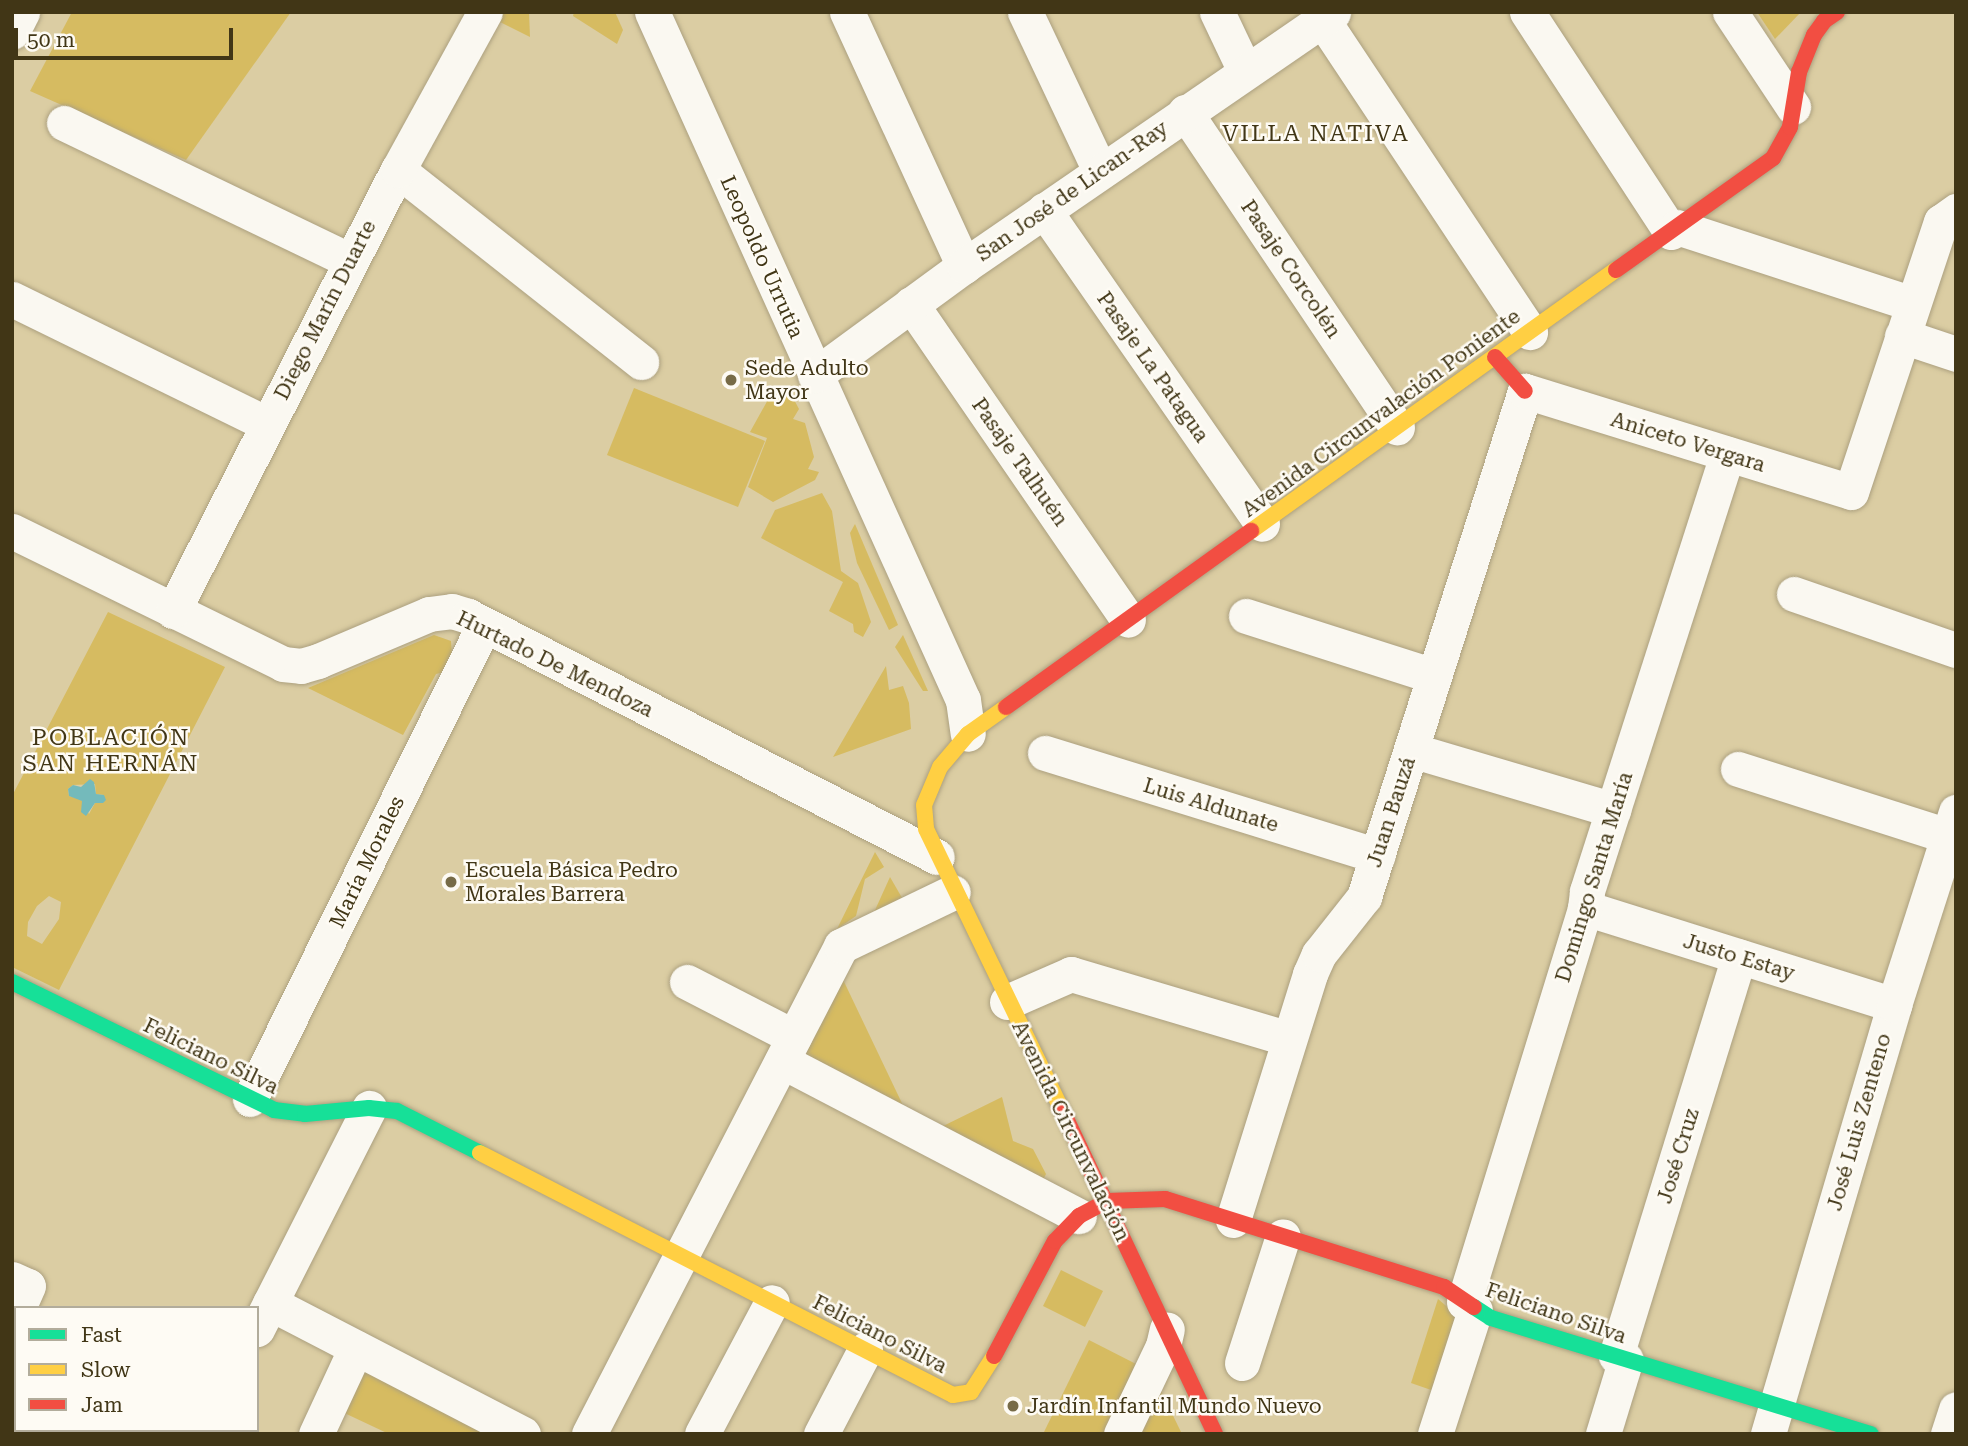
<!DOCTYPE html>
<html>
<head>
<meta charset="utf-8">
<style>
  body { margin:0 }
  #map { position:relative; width:1968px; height:1446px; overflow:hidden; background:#dbcda3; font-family:"Roboto Serif",serif }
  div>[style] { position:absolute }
  .green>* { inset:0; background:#d6bb61 }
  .water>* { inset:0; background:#74babb }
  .roads { filter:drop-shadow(0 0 2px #aca07f) drop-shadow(0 0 2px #aca07f) }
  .street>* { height:35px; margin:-17.5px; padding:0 17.5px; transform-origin:17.5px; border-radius:17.5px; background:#faf8f1 }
  .fast>* { height:16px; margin:-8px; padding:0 8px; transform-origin:8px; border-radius:8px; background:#16e098 }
  .slow>* { height:16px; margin:-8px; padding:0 8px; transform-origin:8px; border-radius:8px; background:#ffcf43 }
  .jam>* { height:16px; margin:-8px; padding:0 8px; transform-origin:8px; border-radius:8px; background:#f24e42 }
  .dots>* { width:19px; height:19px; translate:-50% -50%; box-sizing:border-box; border:4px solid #fefbf4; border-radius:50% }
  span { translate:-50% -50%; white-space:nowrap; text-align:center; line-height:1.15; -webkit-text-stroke:5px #fefbf4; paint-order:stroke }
  .street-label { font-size:21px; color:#413616 }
  .poi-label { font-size:21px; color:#413616 }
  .left { translate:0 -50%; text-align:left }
  .neighbourhood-label { font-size:23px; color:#413616; letter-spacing:2px }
  .frame { position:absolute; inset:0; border:14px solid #413616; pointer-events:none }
  .legend { position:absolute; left:14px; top:1306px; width:245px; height:126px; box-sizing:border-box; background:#fefbf4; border:2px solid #b2ac9b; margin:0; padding:9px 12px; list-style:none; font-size:21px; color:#413616 }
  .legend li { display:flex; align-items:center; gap:14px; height:35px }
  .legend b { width:35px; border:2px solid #b2ac9b }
  .scale { position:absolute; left:14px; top:28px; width:219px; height:32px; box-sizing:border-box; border:4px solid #413616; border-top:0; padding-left:9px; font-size:21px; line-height:24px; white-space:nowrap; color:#413616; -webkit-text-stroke:5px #fefbf4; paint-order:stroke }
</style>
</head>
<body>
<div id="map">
  <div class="green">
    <i style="clip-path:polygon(72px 12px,291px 12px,186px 160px,30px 91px)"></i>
    <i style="clip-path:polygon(500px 12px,529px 12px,530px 37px,496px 20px)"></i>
    <i style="clip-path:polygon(574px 12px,615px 12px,623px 30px,617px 44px,573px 16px)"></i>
    <i style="clip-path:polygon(1757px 12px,1801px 12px,1775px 39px)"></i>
    <i style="clip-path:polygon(775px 387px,791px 394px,799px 409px,793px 419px,805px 423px,814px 457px,808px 469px,819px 472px,815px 480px,773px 502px,748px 487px,767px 438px,750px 432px)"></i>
    <i style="clip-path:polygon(634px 388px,765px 441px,738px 507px,607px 455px)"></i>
    <i style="clip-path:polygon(822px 493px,832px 511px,841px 571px,858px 583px,871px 622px,863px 637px,854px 632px,853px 624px,829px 611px,843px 582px,761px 538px,775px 510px)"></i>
    <i style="clip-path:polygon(855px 524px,898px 625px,889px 630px,857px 563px,850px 533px)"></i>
    <i style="clip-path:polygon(evenodd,108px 612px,225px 667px,59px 990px,12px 967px,12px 796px,108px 612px,95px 784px,96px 794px,104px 795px,103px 803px,95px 803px,89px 814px,81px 799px,69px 796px,68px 789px,73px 785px,95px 784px,108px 612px,49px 896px,61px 902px,59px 919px,42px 944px,27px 936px,28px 922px,37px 906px,49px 896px)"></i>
    <i style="clip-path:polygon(434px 635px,451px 641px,452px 655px,444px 672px,436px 674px,403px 735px,308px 688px)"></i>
    <i style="clip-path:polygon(903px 635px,928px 691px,923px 691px,895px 647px)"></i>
    <i style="clip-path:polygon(886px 666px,889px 690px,903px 686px,909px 703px,911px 729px,833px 757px)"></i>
    <i style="clip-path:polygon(875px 852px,884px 867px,865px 879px,856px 916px,837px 929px)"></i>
    <i style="clip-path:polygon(890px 877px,905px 903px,871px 919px)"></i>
    <i style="clip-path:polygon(837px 967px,909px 1118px,792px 1057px)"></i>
    <i style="clip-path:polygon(1002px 1097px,1013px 1141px,1033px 1149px,1046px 1174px,1039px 1188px,933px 1131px)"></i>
    <i style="clip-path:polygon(1061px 1270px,1103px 1291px,1085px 1327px,1043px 1306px)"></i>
    <i style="clip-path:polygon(1438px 1299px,1458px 1316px,1434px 1391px,1411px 1383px)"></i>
    <i style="clip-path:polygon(1089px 1340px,1138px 1365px,1104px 1434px,1043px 1434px)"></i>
    <i style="clip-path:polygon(361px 1360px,485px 1425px,481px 1434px,389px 1434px,338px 1410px)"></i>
    <i style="clip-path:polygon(1158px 1385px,1182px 1434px,1135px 1434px)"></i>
  </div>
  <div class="water">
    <i style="clip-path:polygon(90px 779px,94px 782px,96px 794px,104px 795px,106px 800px,103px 803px,95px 803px,86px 816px,81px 812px,82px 801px,69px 796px,68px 789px,73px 785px,81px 787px)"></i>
  </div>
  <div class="roads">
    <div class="street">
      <i style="left:652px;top:12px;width:755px;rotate:65.68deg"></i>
      <i style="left:963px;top:700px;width:34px;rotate:82deg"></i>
      <i style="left:847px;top:12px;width:280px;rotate:65.3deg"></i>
      <i style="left:1025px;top:12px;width:176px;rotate:64.7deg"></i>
      <i style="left:1217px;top:12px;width:65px;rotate:64.6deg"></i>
      <i style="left:1527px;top:12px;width:263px;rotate:56.8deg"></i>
      <i style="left:1730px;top:12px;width:114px;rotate:56.4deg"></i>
      <i style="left:1322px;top:19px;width:376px;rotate:56.4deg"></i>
      <i style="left:12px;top:32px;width:22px;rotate:-63deg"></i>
      <i style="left:1185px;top:112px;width:380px;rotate:56.1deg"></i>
      <i style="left:64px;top:123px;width:318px;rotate:25.7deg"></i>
      <i style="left:398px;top:170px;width:310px;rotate:38.3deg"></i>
      <i style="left:1044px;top:210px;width:382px;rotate:55.2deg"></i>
      <i style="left:1677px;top:227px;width:248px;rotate:18.1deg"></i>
      <i style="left:12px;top:299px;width:284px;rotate:26.1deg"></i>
      <i style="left:911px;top:304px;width:383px;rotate:55.5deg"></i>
      <i style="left:1902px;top:336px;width:57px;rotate:18.4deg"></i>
      <i style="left:815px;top:375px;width:185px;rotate:-36.2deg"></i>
      <i style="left:964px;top:266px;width:448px;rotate:-34.5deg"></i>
      <i style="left:12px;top:531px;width:302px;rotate:26.1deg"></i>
      <i style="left:283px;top:664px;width:18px;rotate:6deg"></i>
      <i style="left:301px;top:666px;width:18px;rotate:-16deg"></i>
      <i style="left:318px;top:661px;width:121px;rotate:-22.9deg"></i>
      <i style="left:429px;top:614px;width:23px;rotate:-7deg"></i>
      <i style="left:452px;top:611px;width:17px;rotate:17deg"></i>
      <i style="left:468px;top:616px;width:527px;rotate:27.2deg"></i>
      <i style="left:1794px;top:594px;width:171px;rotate:19.1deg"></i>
      <i style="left:173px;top:611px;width:495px;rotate:-63deg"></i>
      <i style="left:398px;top:170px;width:180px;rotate:-61.2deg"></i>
      <i style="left:1246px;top:616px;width:197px;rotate:17.7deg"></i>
      <i style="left:1411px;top:750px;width:211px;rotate:16.5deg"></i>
      <i style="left:1045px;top:753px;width:348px;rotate:17.2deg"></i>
      <i style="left:1738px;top:769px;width:220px;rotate:17.7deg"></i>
      <i style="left:1585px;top:908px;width:324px;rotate:17.4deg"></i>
      <i style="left:687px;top:982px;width:120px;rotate:27.2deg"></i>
      <i style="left:1007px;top:1002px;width:70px;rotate:-23.6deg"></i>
      <i style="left:1071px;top:974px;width:227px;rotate:16.6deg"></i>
      <i style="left:782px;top:1061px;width:335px;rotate:27.6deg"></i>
      <i style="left:250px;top:1099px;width:529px;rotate:-63.73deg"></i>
      <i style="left:1233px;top:1220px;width:258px;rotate:-72.6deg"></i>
      <i style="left:1310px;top:974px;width:22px;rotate:-66deg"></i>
      <i style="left:1319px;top:954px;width:73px;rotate:-51.7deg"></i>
      <i style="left:1364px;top:897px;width:531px;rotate:-72.35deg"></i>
      <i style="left:1525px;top:391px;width:341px;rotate:17.2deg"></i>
      <i style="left:1851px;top:492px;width:285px;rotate:-71.6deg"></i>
      <i style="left:1941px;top:222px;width:19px;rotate:-36deg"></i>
      <i style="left:12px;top:1279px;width:17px;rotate:24deg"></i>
      <i style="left:28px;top:1286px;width:24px;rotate:114deg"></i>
      <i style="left:1464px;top:1302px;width:412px;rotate:-72.9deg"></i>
      <i style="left:1585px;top:908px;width:17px;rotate:-83deg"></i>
      <i style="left:1587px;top:891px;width:459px;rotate:-72.2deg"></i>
      <i style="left:270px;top:1303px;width:285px;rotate:27.4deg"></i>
      <i style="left:257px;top:1329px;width:248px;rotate:-63.1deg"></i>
      <i style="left:1616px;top:1356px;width:418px;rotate:-72.9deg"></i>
      <i style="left:1242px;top:1363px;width:133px;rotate:-72.1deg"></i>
      <i style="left:206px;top:1434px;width:4px;rotate:-63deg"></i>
      <i style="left:316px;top:1434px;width:95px;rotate:-65.1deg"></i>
      <i style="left:589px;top:1434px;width:549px;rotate:-62.69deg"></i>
      <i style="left:841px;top:946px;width:124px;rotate:-25.7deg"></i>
      <i style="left:702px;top:1434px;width:149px;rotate:-62.1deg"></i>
      <i style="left:821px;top:1434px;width:95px;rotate:-62.4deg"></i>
      <i style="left:1121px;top:1434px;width:98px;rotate:-64.5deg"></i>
      <i style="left:1163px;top:1346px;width:17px;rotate:-77deg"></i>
      <i style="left:1435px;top:1434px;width:130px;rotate:-72.1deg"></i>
      <i style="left:1603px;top:1434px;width:78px;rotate:-73deg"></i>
      <i style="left:1768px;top:1434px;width:447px;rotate:-73.6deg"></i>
      <i style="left:1894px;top:1005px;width:203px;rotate:-72.2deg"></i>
      <i style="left:1948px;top:1434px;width:26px;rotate:-72deg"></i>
    </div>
    <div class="fast">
      <i style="left:12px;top:982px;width:292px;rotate:26deg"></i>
      <i style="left:274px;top:1110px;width:31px;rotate:7deg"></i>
      <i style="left:305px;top:1114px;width:64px;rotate:-5.4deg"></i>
      <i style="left:369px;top:1108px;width:28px;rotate:6deg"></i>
      <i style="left:397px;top:1111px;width:93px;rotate:26.8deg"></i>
      <i style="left:1474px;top:1307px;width:20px;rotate:33deg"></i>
      <i style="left:1491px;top:1318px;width:397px;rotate:17deg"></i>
    </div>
    <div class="slow">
      <i style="left:1251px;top:531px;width:449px;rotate:-35.6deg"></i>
      <i style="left:1006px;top:707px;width:47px;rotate:144.6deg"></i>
      <i style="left:968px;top:734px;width:43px;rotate:130.3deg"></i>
      <i style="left:940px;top:767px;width:41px;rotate:112.8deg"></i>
      <i style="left:924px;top:805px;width:24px;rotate:85deg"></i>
      <i style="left:926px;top:829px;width:314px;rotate:64.2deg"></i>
      <i style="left:480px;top:1153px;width:531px;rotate:27.1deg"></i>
      <i style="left:953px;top:1395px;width:18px;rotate:-9deg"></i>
      <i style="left:971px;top:1392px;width:43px;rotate:-57.4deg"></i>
    </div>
    <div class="jam">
      <i style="left:1616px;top:270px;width:193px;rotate:-35.5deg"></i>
      <i style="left:1773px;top:158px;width:35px;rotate:-61deg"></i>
      <i style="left:1790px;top:127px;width:56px;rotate:-80.7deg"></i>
      <i style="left:1799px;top:72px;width:40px;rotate:-68deg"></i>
      <i style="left:1814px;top:35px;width:17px;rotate:-54deg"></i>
      <i style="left:1824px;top:21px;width:16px;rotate:-35deg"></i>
      <i style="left:1495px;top:357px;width:45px;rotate:48.6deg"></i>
      <i style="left:1006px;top:707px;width:302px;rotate:-35.7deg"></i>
      <i style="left:1063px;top:1112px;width:356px;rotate:64.7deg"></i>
      <i style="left:994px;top:1356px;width:130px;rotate:-62.1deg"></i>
      <i style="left:1055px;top:1241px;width:35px;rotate:-46deg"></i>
      <i style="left:1079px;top:1216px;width:32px;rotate:-28deg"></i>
      <i style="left:1107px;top:1201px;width:58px;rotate:-2deg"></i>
      <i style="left:1165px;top:1199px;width:293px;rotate:17.5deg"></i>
      <i style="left:1444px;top:1287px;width:36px;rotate:34deg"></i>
    </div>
  </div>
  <div class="dots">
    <i style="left:731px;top:380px;background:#776b47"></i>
    <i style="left:451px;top:882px;background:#776b47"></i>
    <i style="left:1013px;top:1406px;background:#776b47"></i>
  </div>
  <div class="street-label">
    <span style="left:1072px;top:191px;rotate:-35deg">San José de Lican-Ray</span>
    <span style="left:762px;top:257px;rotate:66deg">Leopoldo Urrutia</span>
    <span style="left:1291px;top:269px;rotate:56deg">Pasaje Corcolén</span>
    <span style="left:325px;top:310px;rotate:-63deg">Diego Marín Duarte</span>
    <span style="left:1153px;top:367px;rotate:55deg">Pasaje La Patagua</span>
    <span style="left:1381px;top:413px;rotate:-36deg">Avenida Circunvalación Poniente</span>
    <span style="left:1688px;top:442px;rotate:17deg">Aniceto Vergara</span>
    <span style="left:1020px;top:462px;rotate:55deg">Pasaje Talhuén</span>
    <span style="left:555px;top:664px;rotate:26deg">Hurtado De Mendoza</span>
    <span style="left:1211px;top:805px;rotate:17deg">Luis Aldunate</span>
    <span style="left:1391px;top:812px;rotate:-72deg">Juan Bauzá</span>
    <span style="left:367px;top:862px;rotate:-64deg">María Morales</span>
    <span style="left:1594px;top:877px;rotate:-73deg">Domingo Santa María</span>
    <span style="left:1739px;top:957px;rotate:17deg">Justo Estay</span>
    <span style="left:211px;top:1056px;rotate:26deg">Feliciano Silva</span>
    <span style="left:1859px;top:1122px;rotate:-74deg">José Luis Zenteno</span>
    <span style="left:1071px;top:1131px;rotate:64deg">Avenida Circunvalación</span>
    <span style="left:1678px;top:1156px;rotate:-73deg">José Cruz</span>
    <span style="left:1556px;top:1313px;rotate:19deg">Feliciano Silva</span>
    <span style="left:880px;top:1334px;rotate:27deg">Feliciano Silva</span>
  </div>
  <div class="poi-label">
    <span class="left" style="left:745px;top:380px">Sede Adulto<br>Mayor</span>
    <span class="left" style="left:465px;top:882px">Escuela Básica Pedro<br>Morales Barrera</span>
    <span class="left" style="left:1027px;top:1406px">Jardín Infantil Mundo Nuevo</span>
  </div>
  <div class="neighbourhood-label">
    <span style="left:1316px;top:134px">VILLA NATIVA</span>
    <span style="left:111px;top:751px">POBLACIÓN<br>SAN HERNÁN</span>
  </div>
  <div class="frame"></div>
  <ul class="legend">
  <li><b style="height:9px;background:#16e098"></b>Fast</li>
  <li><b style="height:9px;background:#ffcf43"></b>Slow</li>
  <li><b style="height:9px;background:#f24e42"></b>Jam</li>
  </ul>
  <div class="scale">50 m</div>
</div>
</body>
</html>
